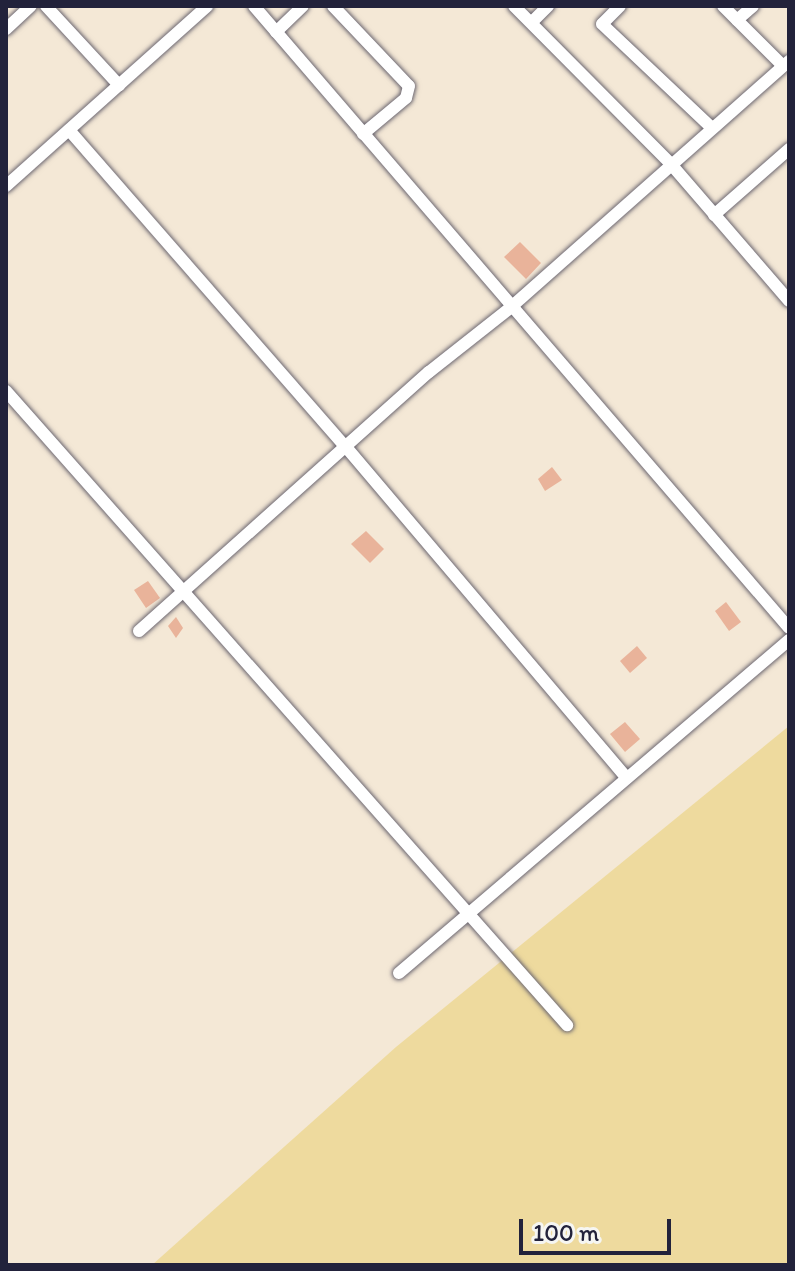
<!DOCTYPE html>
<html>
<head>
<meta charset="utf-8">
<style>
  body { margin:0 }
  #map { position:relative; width:795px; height:1271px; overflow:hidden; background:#f4e8d6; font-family:Itim,sans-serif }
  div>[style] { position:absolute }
  .sand>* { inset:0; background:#eeda9e }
  .building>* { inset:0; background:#e9b39a }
  .roads { filter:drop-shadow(0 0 2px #6c6771) drop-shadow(0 0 2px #6c6771) }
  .street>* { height:12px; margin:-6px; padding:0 6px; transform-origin:6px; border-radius:6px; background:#fff }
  span { translate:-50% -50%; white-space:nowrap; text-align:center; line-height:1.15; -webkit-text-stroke:6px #f6f6f2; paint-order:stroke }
  .frame { position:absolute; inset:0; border:8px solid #22223b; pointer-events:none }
  .scale { position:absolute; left:519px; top:1219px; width:152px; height:36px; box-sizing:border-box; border:4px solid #22223b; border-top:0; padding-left:10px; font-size:24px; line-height:28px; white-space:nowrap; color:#22223b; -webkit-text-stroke:6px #f6f6f2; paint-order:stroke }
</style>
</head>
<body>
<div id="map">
  <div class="sand">
    <i style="clip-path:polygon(789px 726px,789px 1265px,152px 1265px,396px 1047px)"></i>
  </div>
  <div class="building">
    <i style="clip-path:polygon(520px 242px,541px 263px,526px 279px,504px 257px)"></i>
    <i style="clip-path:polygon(552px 467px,562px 480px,545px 491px,538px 479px)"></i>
    <i style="clip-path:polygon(366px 531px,384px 549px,370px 563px,351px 544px)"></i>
    <i style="clip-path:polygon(148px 581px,160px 598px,146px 608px,134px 590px)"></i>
    <i style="clip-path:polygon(726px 602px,741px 622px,729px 631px,715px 611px)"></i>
    <i style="clip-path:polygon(176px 617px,183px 628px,176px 638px,168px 626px)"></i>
    <i style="clip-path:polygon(637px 646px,647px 658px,630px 673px,620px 661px)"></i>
    <i style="clip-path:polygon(625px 722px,640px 739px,625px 752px,610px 734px)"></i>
  </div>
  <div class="roads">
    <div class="street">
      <i style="left:46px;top:6px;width:108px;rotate:47.3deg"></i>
      <i style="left:254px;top:6px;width:820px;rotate:49.3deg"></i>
      <i style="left:333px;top:6px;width:110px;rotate:46.5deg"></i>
      <i style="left:409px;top:86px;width:12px;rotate:104deg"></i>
      <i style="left:406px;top:98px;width:56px;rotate:140.1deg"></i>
      <i style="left:514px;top:6px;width:221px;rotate:45.2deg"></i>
      <i style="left:670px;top:163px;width:182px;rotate:49.2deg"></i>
      <i style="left:620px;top:6px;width:25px;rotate:135deg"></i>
      <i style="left:602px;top:24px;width:150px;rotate:43.4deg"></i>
      <i style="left:723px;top:6px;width:85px;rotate:45deg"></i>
      <i style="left:737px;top:20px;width:21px;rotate:-41deg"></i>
      <i style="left:532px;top:22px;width:23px;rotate:-45deg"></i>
      <i style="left:6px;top:29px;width:34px;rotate:-43deg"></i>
      <i style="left:276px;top:32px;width:37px;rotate:-44deg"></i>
      <i style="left:69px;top:130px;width:421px;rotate:48.9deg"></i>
      <i style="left:346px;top:447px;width:434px;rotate:49.7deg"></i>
      <i style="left:6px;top:186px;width:270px;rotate:-41.8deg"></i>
      <i style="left:714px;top:215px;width:100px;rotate:-41.3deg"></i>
      <i style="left:6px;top:391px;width:847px;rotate:48.5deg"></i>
      <i style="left:139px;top:631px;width:389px;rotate:-41.8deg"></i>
      <i style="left:429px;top:372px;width:103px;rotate:-38.3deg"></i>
      <i style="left:510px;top:308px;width:373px;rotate:-41.5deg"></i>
      <i style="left:399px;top:973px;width:513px;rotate:-40.49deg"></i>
    </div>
  </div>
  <div class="frame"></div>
  <div class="scale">100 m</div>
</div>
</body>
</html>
